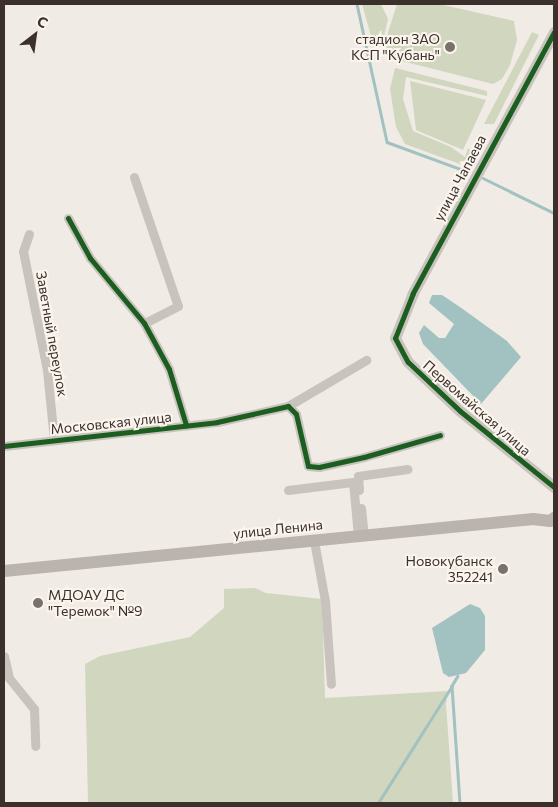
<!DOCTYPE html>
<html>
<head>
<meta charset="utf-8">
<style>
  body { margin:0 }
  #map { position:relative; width:558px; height:807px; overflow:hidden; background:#f0ebe5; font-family:Commissioner,sans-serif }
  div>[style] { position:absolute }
  .green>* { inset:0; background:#d1d6bf }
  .water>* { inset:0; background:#a1c2c1 }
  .stream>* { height:2.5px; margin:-1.25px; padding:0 1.25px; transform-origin:1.25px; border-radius:1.25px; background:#a1c2c1 }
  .minor>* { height:9px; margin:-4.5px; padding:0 4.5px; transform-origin:4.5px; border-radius:4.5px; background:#c9c3be }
  .tertiary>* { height:11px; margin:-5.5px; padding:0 5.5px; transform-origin:5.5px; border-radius:5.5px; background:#c9c3be }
  .secondary>* { height:12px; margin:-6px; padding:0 6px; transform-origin:6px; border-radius:6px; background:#bab3ae }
  .cycleway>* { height:5px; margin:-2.5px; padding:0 2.5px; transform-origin:2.5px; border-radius:2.5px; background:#1b5e20 }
  .dots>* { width:14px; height:14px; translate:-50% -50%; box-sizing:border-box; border:2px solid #fbf5ee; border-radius:50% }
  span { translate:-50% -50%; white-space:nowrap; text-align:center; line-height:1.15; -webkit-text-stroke:4px #fbf5ee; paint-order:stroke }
  .poi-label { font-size:14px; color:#3b302b }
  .right { translate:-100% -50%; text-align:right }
  .left { translate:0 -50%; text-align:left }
  .street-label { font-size:14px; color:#3b302b }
  .frame { position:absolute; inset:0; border:5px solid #3b302b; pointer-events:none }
  .north { position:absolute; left:10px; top:10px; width:50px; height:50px; -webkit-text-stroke:4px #fbf5ee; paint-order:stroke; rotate:30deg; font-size:14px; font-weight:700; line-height:20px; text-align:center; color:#3b302b }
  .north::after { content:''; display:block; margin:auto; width:18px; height:22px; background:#3b302b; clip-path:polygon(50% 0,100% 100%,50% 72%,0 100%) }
</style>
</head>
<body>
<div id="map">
  <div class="green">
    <i style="clip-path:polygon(362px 4px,381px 4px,388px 19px,383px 41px,373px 43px)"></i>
    <i style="clip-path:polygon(397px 4px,439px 4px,514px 21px,517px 40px,510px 65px,502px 79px,493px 84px,390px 58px,385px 42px)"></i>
    <i style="clip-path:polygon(532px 32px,539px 35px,494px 124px,484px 124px)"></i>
    <i style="clip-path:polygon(395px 68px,487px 91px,487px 96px,406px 77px,403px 99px,413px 131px,451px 147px,465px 157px,468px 148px,474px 154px,468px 167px,405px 144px,396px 127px,390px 89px)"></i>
    <i style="clip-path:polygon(410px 81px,486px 100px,463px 150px,416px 130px)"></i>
    <i style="clip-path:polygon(255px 588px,266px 593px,322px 599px,325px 698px,448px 691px,446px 704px,453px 803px,88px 803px,85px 664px,100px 656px,190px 637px,224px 608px,224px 589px)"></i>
  </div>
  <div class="water">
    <i style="clip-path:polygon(432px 295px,442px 295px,460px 307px,507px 341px,521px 357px,481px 404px,423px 344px,419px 333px,424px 325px,439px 338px,445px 338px,454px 324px,429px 303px)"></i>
    <i style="clip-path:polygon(470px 604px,480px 608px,485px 616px,485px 650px,466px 673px,449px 677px,443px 673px,432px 628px)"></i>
  </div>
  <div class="stream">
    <i style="left:357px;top:4px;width:141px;rotate:77.7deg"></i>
    <i style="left:387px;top:142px;width:84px;rotate:20.2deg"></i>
    <i style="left:483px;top:178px;width:79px;rotate:26.2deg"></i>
    <i style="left:458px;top:676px;width:12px;rotate:121deg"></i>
    <i style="left:452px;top:686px;width:117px;rotate:86.1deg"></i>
    <i style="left:378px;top:803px;width:138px;rotate:-57.7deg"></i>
  </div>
  <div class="minor">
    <i style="left:134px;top:177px;width:136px;rotate:71.2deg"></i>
    <i style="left:178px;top:306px;width:38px;rotate:153deg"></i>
    <i style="left:68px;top:218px;width:46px;rotate:61.2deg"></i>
    <i style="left:90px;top:258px;width:85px;rotate:50.3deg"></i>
    <i style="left:144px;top:323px;width:52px;rotate:61.5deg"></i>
    <i style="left:169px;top:369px;width:59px;rotate:73.1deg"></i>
    <i style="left:29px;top:234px;width:18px;rotate:109deg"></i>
    <i style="left:23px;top:251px;width:121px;rotate:78.6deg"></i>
    <i style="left:47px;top:370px;width:70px;rotate:84.3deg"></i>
    <i style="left:288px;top:406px;width:91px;rotate:-30.5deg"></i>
    <i style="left:4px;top:446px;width:214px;rotate:-6.4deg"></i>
    <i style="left:217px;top:422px;width:73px;rotate:-12.7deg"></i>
    <i style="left:288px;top:406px;width:11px;rotate:45deg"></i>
    <i style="left:296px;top:414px;width:53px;rotate:77deg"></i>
    <i style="left:308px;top:466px;width:11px;rotate:5deg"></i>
    <i style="left:319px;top:467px;width:46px;rotate:-12.5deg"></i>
    <i style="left:364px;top:457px;width:79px;rotate:-16.1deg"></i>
    <i style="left:288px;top:490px;width:65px;rotate:-7deg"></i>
    <i style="left:353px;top:482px;width:54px;rotate:84.7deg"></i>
    <i style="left:359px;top:490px;width:14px;rotate:-94deg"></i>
    <i style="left:358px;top:476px;width:50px;rotate:-8deg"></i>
    <i style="left:361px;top:508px;width:28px;rotate:84deg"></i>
    <i style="left:314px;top:541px;width:61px;rotate:79.6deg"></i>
    <i style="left:325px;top:601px;width:83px;rotate:85.9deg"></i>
    <i style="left:4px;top:656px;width:23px;rotate:77deg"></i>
    <i style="left:9px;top:678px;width:40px;rotate:51deg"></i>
    <i style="left:34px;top:709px;width:37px;rotate:88deg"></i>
  </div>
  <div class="tertiary">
    <i style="left:554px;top:32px;width:297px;rotate:118.4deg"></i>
    <i style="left:413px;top:293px;width:48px;rotate:111.8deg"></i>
    <i style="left:395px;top:338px;width:27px;rotate:62deg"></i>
    <i style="left:408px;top:362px;width:71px;rotate:43.3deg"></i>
    <i style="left:460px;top:411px;width:121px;rotate:39deg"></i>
  </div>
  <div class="secondary">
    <i style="left:4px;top:571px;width:532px;rotate:-5.61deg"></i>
    <i style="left:533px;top:519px;width:17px;rotate:7deg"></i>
    <i style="left:550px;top:521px;width:5px;rotate:-37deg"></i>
  </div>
  <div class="cycleway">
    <i style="left:554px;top:32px;width:297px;rotate:118.4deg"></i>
    <i style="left:413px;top:293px;width:48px;rotate:111.8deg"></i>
    <i style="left:395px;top:338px;width:27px;rotate:62deg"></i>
    <i style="left:408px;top:362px;width:71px;rotate:43.3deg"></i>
    <i style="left:460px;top:411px;width:121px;rotate:39deg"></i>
    <i style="left:68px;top:218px;width:46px;rotate:61.2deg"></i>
    <i style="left:90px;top:258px;width:85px;rotate:50.3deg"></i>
    <i style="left:144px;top:323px;width:52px;rotate:61.5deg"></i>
    <i style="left:169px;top:369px;width:59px;rotate:73.1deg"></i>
    <i style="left:4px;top:446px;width:214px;rotate:-6.4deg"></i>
    <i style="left:217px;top:422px;width:73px;rotate:-12.7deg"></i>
    <i style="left:288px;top:406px;width:11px;rotate:45deg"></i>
    <i style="left:296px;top:414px;width:53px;rotate:77deg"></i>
    <i style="left:308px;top:466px;width:11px;rotate:5deg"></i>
    <i style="left:319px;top:467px;width:46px;rotate:-12.5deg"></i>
    <i style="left:364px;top:457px;width:79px;rotate:-16.1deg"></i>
  </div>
  <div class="dots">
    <i style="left:450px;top:47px;background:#7a716c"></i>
    <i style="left:503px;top:569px;background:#7a716c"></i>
    <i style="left:38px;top:603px;background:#7a716c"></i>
  </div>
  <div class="poi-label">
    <span class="right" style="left:440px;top:47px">стадион ЗАО<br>КСП "Кубань"</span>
    <span class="right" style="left:493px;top:569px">Новокубанск<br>352241</span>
    <span class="left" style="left:48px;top:603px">МДОАУ ДС<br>"Теремок" №9</span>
  </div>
  <div class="street-label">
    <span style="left:460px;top:178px;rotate:-62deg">улица Чапаева</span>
    <span style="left:52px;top:334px;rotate:80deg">Заветный переулок</span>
    <span style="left:477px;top:408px;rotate:41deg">Первомайская улица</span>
    <span style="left:111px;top:423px;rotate:-6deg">Московская улица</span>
    <span style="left:278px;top:529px;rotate:-6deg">улица Ленина</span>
  </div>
  <div class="frame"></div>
  <div class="north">С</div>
</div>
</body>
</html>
